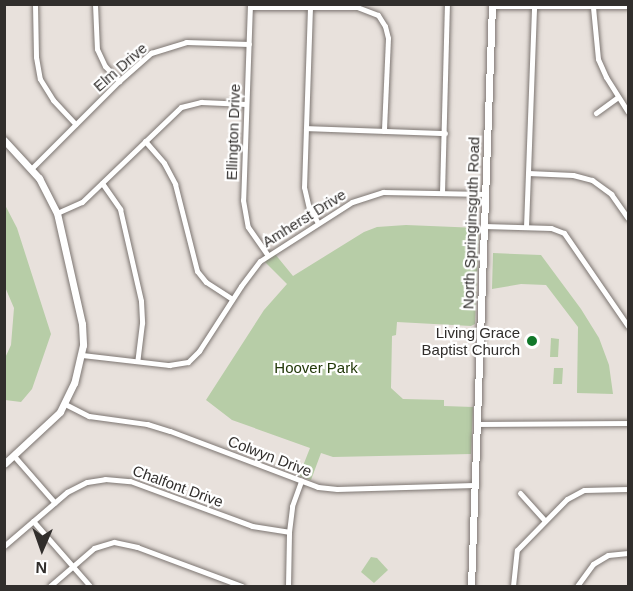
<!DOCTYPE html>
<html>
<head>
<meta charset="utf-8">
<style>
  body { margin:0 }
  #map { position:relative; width:633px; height:591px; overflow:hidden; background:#e8e1dc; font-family:Helvetica,sans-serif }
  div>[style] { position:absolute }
  .green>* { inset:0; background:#b7cda7 }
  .roads { filter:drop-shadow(0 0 2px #7c7571) drop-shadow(0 0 2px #7c7571) }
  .minor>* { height:5px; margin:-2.5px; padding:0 2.5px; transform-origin:2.5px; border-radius:2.5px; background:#fff }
  .tertiary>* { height:7px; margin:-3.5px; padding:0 3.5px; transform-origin:3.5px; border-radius:3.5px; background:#fff }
  .dots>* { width:16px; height:16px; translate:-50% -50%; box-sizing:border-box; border:3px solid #fff; border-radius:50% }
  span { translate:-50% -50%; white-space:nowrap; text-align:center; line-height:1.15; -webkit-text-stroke:4.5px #fff; paint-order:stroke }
  .street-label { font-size:15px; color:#312e2c }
  .poi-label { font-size:15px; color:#312e2c }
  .right { translate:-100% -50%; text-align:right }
  .park-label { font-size:15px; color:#213809 }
  .frame { position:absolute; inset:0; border:6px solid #312e2c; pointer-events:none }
  .north { position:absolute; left:12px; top:519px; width:60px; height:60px; -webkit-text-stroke:4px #fff; paint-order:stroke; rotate:182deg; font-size:16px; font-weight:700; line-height:24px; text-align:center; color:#312e2c }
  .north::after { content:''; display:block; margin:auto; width:21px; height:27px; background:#312e2c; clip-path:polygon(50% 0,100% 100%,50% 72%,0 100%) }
</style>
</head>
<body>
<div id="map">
  <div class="green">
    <i style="clip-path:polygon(4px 203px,17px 228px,51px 334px,32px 389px,21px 402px,5px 400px,5px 358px,11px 345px,14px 308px,5px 287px)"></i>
    <i style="clip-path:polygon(406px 225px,479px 228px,475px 324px,471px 326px,397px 322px,396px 335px,392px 336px,391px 388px,403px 399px,444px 400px,444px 406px,473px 407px,471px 454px,333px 457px,321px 453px,311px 480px,299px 476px,310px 448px,232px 420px,206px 400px,264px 310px,287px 284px,265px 262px,275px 254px,293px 276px,364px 232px,377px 227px)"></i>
    <i style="clip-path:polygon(493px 253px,541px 255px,581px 309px,599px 338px,609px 365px,613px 394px,577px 393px,578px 327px,546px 285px,521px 284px,492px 289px)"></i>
    <i style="clip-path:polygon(551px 338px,559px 339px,558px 357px,550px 357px)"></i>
    <i style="clip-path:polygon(554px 368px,563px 368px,562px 384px,553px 384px)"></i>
    <i style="clip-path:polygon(371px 557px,377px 558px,388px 570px,374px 583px,361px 572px)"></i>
  </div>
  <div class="roads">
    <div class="minor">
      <i style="left:35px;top:4px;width:53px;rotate:88.9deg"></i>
      <i style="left:36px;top:57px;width:22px;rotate:80deg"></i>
      <i style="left:40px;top:79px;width:25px;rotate:58deg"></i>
      <i style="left:53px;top:100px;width:33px;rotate:47deg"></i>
      <i style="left:95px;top:4px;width:45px;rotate:87.5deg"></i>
      <i style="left:97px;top:49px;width:19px;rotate:65deg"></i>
      <i style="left:105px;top:66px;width:21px;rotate:47deg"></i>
      <i style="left:250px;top:4px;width:196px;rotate:92deg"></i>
      <i style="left:243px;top:200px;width:27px;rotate:80deg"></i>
      <i style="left:248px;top:227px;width:33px;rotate:55deg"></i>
      <i style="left:492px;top:6px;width:136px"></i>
      <i style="left:250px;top:7px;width:107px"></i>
      <i style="left:357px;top:7px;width:22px;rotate:21deg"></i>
      <i style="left:378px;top:15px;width:13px;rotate:58deg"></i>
      <i style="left:385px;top:26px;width:12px;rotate:76deg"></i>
      <i style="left:388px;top:38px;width:93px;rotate:92.5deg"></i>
      <i style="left:310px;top:7px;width:180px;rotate:91.9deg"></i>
      <i style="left:304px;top:187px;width:22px;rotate:77deg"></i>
      <i style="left:309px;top:208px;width:17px;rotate:59deg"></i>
      <i style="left:593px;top:7px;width:52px;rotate:84.5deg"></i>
      <i style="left:598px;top:59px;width:20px;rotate:66deg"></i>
      <i style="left:606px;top:77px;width:41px;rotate:57.8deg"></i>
      <i style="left:596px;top:113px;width:27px;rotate:-36deg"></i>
      <i style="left:306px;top:128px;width:139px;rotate:2.1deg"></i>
      <i style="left:145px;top:141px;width:29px;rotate:49deg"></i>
      <i style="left:164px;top:163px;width:24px;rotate:62deg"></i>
      <i style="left:175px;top:184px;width:90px;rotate:75.8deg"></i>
      <i style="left:197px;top:271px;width:14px;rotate:51deg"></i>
      <i style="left:206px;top:282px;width:31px;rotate:33deg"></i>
      <i style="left:32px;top:168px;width:123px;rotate:-45deg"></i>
      <i style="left:119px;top:81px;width:43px;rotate:-41.2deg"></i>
      <i style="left:151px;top:53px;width:37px;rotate:-17deg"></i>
      <i style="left:186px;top:42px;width:63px;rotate:1.8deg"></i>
      <i style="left:528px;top:173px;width:45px;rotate:2.5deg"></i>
      <i style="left:573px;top:175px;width:20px;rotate:15deg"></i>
      <i style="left:592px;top:180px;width:24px;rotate:36deg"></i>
      <i style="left:611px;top:194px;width:29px;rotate:55deg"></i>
      <i style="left:102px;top:183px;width:32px;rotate:55deg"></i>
      <i style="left:120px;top:209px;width:94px;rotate:77.1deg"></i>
      <i style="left:141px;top:301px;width:22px;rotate:87deg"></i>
      <i style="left:142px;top:323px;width:38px;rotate:97deg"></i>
      <i style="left:442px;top:193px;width:189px;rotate:-88.5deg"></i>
      <i style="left:57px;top:213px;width:27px;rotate:-24deg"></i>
      <i style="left:82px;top:202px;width:137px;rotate:-43.8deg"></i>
      <i style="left:181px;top:107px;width:21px;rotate:-14deg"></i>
      <i style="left:201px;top:102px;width:45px;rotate:2.5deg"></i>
      <i style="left:484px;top:226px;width:67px;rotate:1.7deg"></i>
      <i style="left:551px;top:228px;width:14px;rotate:21deg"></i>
      <i style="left:564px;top:233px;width:113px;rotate:55.5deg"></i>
      <i style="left:526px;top:227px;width:220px;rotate:-87.9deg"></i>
      <i style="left:82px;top:355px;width:88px;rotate:6.6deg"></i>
      <i style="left:169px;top:365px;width:19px;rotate:-9deg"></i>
      <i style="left:188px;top:362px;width:16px;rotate:-45deg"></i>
      <i style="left:199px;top:351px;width:77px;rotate:-57.1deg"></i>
      <i style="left:241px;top:286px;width:31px;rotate:-53deg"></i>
      <i style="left:260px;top:261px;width:109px;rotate:-32.7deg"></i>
      <i style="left:352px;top:202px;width:33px;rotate:-18deg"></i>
      <i style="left:383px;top:192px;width:102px;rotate:1.1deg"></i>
      <i style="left:65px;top:404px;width:27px;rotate:27deg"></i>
      <i style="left:89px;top:416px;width:59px;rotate:7.9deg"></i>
      <i style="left:147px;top:424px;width:24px;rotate:17deg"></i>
      <i style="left:170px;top:431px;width:158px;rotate:20.7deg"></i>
      <i style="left:318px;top:487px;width:19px;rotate:6deg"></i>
      <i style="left:337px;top:489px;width:137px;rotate:-1.7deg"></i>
      <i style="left:477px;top:424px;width:151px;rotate:-0.4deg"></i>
      <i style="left:14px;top:456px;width:62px;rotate:48.9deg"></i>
      <i style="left:520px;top:493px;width:36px;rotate:48deg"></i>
      <i style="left:33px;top:521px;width:86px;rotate:48.8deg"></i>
      <i style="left:4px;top:546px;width:83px;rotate:-40.6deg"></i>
      <i style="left:67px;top:492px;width:22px;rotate:-27deg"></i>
      <i style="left:87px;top:482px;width:18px;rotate:-9deg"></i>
      <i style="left:105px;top:479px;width:25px;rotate:5deg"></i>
      <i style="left:130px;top:481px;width:130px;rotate:20.2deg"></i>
      <i style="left:252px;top:526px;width:37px;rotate:9deg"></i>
      <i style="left:50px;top:586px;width:58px;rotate:-40.8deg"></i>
      <i style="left:94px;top:548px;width:21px;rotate:-17deg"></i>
      <i style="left:114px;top:542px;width:24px;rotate:12deg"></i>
      <i style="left:137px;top:547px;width:112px;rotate:20.4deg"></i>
      <i style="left:288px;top:586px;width:54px;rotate:-88.9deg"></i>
      <i style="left:289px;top:532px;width:26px;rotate:-83deg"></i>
      <i style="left:292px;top:506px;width:27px;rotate:-70deg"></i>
      <i style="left:513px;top:586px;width:36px;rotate:-84deg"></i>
      <i style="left:517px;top:550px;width:71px;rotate:-45.6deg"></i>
      <i style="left:567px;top:499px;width:19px;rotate:-28deg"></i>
      <i style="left:584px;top:490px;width:44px;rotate:-1.3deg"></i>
      <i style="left:577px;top:586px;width:27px;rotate:-54deg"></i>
      <i style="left:593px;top:564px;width:17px;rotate:-31deg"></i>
      <i style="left:608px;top:555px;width:20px;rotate:-6deg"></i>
    </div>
    <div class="tertiary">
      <i style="left:4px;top:140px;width:52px;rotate:47.4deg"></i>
      <i style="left:39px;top:178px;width:39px;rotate:63deg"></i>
      <i style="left:57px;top:213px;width:114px;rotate:77.3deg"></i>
      <i style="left:82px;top:324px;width:21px;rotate:87deg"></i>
      <i style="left:83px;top:345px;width:39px;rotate:103deg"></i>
      <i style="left:74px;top:383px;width:32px;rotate:116deg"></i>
      <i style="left:60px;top:412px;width:76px;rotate:137.1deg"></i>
      <i style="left:471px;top:586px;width:582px;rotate:-87.93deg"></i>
    </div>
  </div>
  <div class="dots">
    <i style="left:532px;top:341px;background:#117729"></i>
  </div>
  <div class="street-label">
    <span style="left:120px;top:67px;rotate:-41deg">Elm Drive</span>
    <span style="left:233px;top:132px;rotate:-88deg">Ellington Drive</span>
    <span style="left:304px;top:218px;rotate:-32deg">Amherst Drive</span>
    <span style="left:471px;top:223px;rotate:-88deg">North Springinsguth Road</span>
    <span style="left:270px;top:456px;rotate:21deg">Colwyn Drive</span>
    <span style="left:178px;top:486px;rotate:20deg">Chalfont Drive</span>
  </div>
  <div class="poi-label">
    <span class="right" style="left:520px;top:341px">Living Grace<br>Baptist Church</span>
  </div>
  <div class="park-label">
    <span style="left:316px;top:368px">Hoover Park</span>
  </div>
  <div class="frame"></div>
  <div class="north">N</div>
</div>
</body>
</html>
